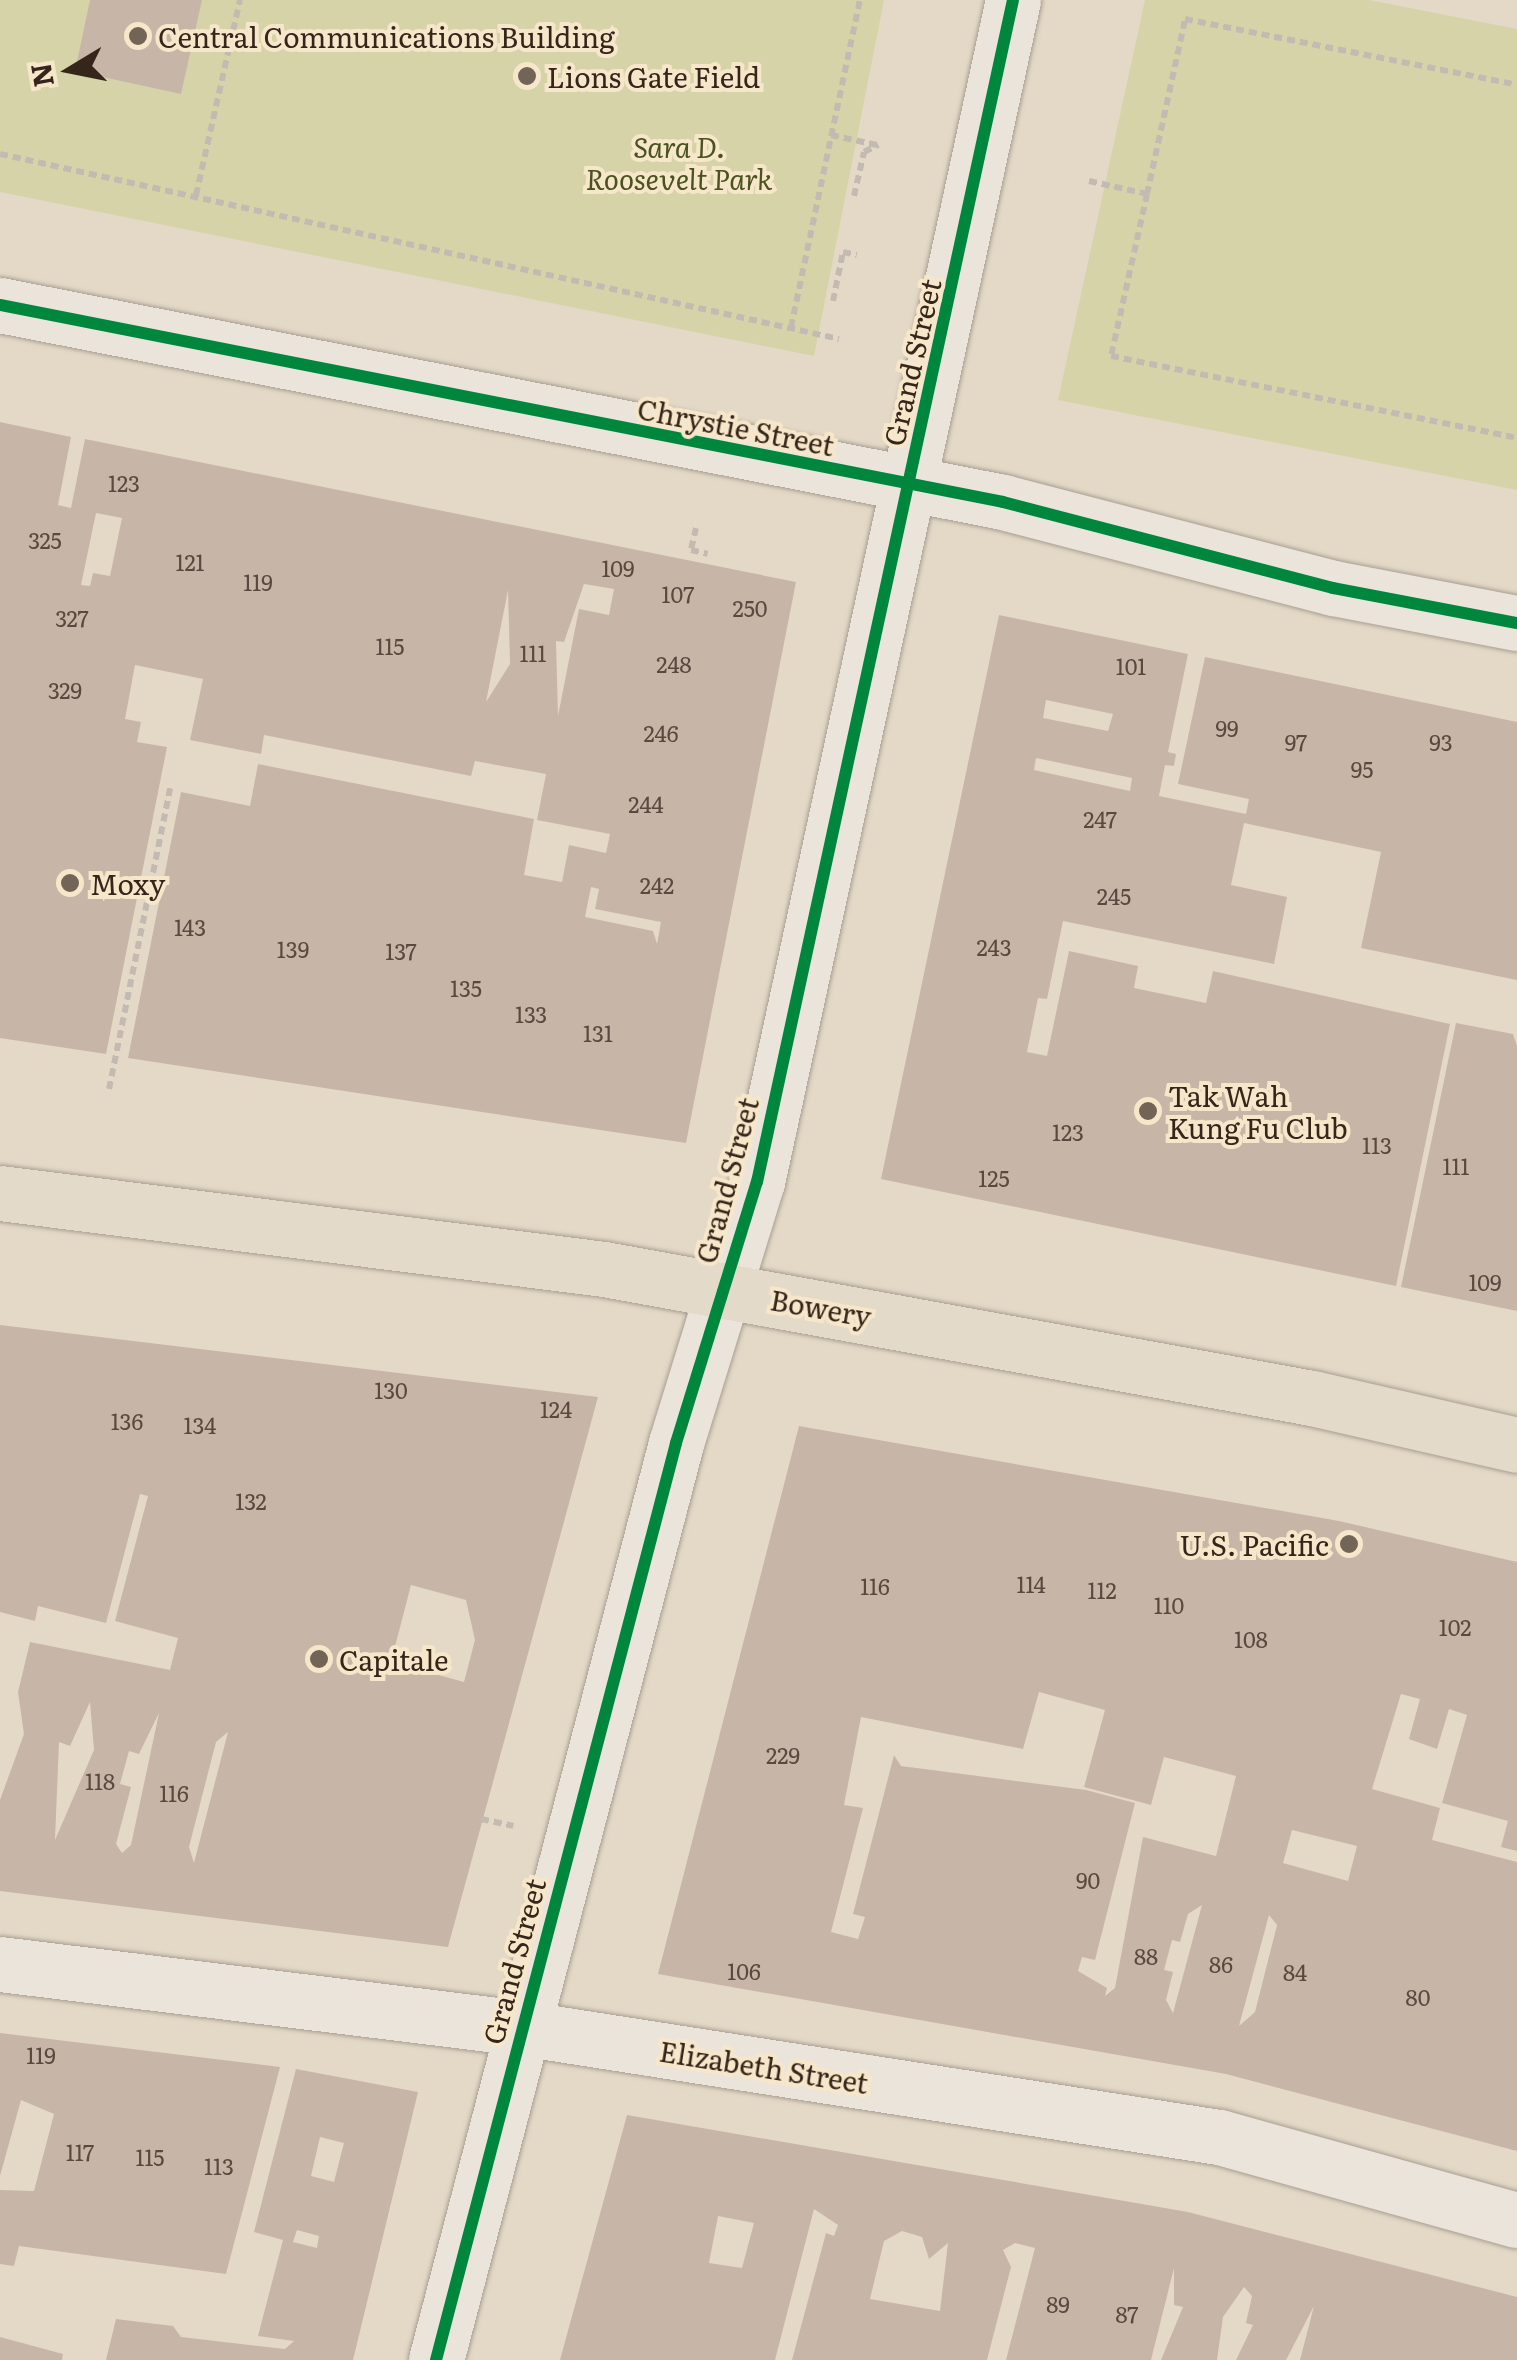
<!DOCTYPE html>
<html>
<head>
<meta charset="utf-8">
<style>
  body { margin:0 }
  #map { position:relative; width:1517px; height:2360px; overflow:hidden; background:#e4d9c7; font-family:Literata,serif }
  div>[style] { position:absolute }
  .green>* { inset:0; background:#d6d3a8 }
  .building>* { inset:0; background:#c7b6a8 }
  .path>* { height:6px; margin-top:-3px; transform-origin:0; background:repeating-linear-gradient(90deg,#c3bbb1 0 8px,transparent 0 13px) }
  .roads { filter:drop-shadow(0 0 2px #a89e91) drop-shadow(0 0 2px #a89e91) }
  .street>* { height:55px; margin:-27.5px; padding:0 27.5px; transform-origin:27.5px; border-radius:27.5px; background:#ebe4da }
  .secondary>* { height:55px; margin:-27.5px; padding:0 27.5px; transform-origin:27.5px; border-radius:27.5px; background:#ebe4da }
  .primary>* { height:55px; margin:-27.5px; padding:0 27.5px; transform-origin:27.5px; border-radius:27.5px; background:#e3daca }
  .cycleway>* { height:12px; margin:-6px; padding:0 6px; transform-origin:6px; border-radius:6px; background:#00873e }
  .dots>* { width:28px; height:28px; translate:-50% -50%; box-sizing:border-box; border:5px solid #f7e7ca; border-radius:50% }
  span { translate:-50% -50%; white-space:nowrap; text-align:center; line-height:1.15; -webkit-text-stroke:8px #f7e7ca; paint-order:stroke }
  .number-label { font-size:22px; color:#5a493e }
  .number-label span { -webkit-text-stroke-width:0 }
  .poi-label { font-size:28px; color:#35251a }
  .left { translate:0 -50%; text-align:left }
  .right { translate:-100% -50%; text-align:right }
  .park-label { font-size:28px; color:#4a531f; font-style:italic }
  .street-label { font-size:28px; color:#35251a }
  .north { position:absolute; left:20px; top:20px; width:100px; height:100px; -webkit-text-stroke:8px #f7e7ca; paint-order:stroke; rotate:260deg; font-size:28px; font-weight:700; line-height:40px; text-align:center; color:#35251a }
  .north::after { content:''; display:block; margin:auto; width:35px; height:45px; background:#35251a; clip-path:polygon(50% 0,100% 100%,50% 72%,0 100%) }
</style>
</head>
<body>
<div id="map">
  <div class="green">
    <i style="clip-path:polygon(0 0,884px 0,814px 356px,0 192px)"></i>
    <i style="clip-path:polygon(1145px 0,1369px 0,1517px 29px,1517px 490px,1058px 400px)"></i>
  </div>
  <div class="building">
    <i style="clip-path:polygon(90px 0,202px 0,181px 94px,75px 71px)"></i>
    <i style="clip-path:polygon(evenodd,0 422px,71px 437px,58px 505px,71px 508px,85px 439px,796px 582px,686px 1143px,128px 1058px,181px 792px,250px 806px,258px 764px,534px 819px,524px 875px,562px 882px,569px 845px,606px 853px,610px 834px,537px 820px,546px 774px,475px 761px,471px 776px,264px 735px,261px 754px,190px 740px,203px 679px,135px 665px,125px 719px,141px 722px,137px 742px,167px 747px,106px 1054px,0 1038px,0 422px,96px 513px,122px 518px,110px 576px,93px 573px,90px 586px,81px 585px,96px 513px,0 422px,584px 584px,614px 589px,609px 615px,579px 609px,558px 716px,556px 641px,564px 642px,584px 584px,0 422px,508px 590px,510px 664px,486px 702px,508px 590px,0 422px,591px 887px,599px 889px,595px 909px,661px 922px,657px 944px,653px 931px,585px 917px,591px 887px)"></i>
    <i style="clip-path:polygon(evenodd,999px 615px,1188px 654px,1168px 752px,1176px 754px,1174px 766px,1165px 765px,1159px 796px,1246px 814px,1249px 799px,1178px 784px,1205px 657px,1517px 722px,1517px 980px,1361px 948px,1381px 852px,1244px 823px,1231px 885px,1287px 897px,1274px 964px,1063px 921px,1047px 999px,1038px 998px,1027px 1052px,1047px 1056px,1069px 951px,1138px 966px,1134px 988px,1206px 1003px,1213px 971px,1450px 1024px,1396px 1286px,881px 1179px,999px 615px,1046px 700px,1113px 714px,1108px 731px,1043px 718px,1046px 700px,999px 615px,1036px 758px,1132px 778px,1130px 791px,1034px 770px,1036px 758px)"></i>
    <i style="clip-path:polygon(1456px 1023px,1513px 1034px,1517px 1046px,1517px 1311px,1401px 1287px)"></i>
    <i style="clip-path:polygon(evenodd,0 1325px,598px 1397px,448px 1947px,0 1891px,0 1800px,24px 1734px,18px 1692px,30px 1642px,170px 1670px,178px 1638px,115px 1621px,148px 1496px,140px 1494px,106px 1623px,38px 1606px,35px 1621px,0 1612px,0 1325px,411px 1585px,466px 1600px,475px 1640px,464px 1682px,391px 1662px,411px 1585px,0 1325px,90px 1702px,94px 1750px,55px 1840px,59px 1742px,70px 1746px,90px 1702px,0 1325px,159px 1713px,131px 1845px,122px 1853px,116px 1844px,131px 1787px,120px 1784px,129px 1751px,139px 1754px,159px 1713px,0 1325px,228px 1732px,194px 1863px,189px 1847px,216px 1742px,228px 1732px)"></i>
    <i style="clip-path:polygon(evenodd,799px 1426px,1339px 1521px,1517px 1562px,1517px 1851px,1501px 1847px,1508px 1821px,1442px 1803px,1467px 1715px,1449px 1709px,1437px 1749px,1409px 1739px,1420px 1699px,1401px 1694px,1372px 1789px,1440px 1808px,1432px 1840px,1517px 1862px,1517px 2151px,1226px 2074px,658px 1974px,799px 1426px,1039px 1692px,1105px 1710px,1084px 1787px,1151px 1805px,1164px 1757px,1236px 1776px,1216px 1856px,1143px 1837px,1115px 1988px,1105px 1996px,1107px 1988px,1078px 1971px,1082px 1957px,1095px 1960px,1135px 1803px,1086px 1790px,901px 1766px,894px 1755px,853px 1914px,865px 1917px,858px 1939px,831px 1932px,863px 1808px,844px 1805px,861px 1717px,1023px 1749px,1039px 1692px,799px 1426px,1292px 1830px,1357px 1846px,1348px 1881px,1283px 1863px,1292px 1830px,799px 1426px,1202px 1905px,1173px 2013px,1166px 2000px,1173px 1972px,1164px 1970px,1172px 1940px,1180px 1942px,1188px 1914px,1202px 1905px,799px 1426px,1269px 1915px,1277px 1925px,1255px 2012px,1239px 2026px,1269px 1915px)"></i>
    <i style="clip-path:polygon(0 2033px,280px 2067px,226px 2274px,19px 2246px,14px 2266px,0 2264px,0 2190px,34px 2191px,54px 2114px,21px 2100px,0 2176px)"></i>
    <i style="clip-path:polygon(evenodd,296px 2069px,418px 2092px,353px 2360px,106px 2360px,116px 2319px,173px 2326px,181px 2337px,285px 2349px,294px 2341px,258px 2336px,283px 2240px,254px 2232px,296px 2069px,320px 2137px,344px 2143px,334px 2182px,311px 2176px,320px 2137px,296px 2069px,297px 2230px,319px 2236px,317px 2248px,293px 2242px,297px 2230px)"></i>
    <i style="clip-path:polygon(evenodd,627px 2115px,1188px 2212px,1517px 2297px,1517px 2360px,1300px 2360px,1314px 2306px,1286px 2360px,1236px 2360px,1253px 2325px,1246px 2323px,1252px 2296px,1244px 2287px,1223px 2317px,1217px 2360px,1161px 2360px,1183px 2307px,1174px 2305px,1174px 2268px,1151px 2360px,1006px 2360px,1035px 2248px,1015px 2243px,1003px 2250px,1011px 2267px,987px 2360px,792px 2360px,826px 2233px,834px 2236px,838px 2225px,814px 2209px,775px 2360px,560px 2360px,627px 2115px,718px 2216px,754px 2223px,742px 2268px,709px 2263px,718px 2216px,627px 2115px,902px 2231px,922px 2237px,929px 2259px,948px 2243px,940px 2311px,870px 2299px,884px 2241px,902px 2231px)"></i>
    <i style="clip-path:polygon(0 2337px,63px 2354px,62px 2360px,0 2360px)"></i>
  </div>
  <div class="path">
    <i style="left:831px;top:135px;width:47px;rotate:12.3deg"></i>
    <i style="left:0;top:154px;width:859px;rotate:12.43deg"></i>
    <i style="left:1089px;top:181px;width:59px;rotate:12.6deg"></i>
    <i style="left:1147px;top:194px;width:166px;rotate:102.5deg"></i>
    <i style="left:1111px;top:356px;width:414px;rotate:11.4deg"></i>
    <i style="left:1147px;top:194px;width:179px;rotate:-77.7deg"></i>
    <i style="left:1185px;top:19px;width:338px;rotate:11.2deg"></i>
    <i style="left:196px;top:195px;width:200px;rotate:-77.3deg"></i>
    <i style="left:854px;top:196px;width:45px;rotate:-77.2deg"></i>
    <i style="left:864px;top:152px;width:16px;rotate:-27deg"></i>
    <i style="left:833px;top:301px;width:50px;rotate:-78.5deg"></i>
    <i style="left:843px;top:252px;width:14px;rotate:12deg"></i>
    <i style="left:791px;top:327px;width:334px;rotate:-78.1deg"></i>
    <i style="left:696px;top:528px;width:23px;rotate:103deg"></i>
    <i style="left:691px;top:550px;width:17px;rotate:13deg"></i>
    <i style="left:109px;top:1089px;width:307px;rotate:-78.5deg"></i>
    <i style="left:481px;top:1819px;width:33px;rotate:12deg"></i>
  </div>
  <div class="roads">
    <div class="street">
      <i style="left:0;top:1964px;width:525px;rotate:7deg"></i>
      <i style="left:521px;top:2028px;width:706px;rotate:8.88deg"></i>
      <i style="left:1219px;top:2137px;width:309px;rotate:15.6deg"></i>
    </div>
    <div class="secondary">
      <i style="left:0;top:305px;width:1022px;rotate:11.11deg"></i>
      <i style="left:1003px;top:502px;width:341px;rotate:14.6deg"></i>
      <i style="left:1333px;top:588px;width:187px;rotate:10.8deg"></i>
      <i style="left:436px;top:2360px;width:948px;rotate:-75.33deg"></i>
      <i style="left:676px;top:1443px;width:273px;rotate:-72.8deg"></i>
      <i style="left:757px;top:1182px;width:1209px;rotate:-77.78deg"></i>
    </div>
    <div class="primary">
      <i style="left:0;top:1193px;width:609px;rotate:7.17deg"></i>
      <i style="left:604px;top:1269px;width:720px;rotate:10.33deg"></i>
      <i style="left:1312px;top:1398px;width:210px;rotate:12.9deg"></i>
    </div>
  </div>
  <div class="cycleway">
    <i style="left:0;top:305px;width:1022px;rotate:11.11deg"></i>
    <i style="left:1003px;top:502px;width:341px;rotate:14.6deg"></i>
    <i style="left:1333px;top:588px;width:187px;rotate:10.8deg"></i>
    <i style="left:436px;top:2360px;width:948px;rotate:-75.33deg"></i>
    <i style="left:676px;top:1443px;width:273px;rotate:-72.8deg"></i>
    <i style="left:757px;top:1182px;width:1209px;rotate:-77.78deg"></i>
  </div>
  <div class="dots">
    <i style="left:138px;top:36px;background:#726457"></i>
    <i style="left:527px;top:76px;background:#726457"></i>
    <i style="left:70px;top:883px;background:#726457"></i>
    <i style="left:1148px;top:1111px;background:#726457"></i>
    <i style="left:1349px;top:1544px;background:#726457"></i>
    <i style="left:319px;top:1659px;background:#726457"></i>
  </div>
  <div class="number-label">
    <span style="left:124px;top:483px">123</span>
    <span style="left:45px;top:540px">325</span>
    <span style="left:190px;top:562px">121</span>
    <span style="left:618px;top:568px">109</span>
    <span style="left:258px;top:582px">119</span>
    <span style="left:678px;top:594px">107</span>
    <span style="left:750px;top:608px">250</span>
    <span style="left:72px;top:618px">327</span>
    <span style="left:390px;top:646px">115</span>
    <span style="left:533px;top:653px">111</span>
    <span style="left:674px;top:664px">248</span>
    <span style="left:1131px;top:666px">101</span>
    <span style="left:65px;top:690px">329</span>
    <span style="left:1227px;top:728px">99</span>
    <span style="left:661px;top:733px">246</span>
    <span style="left:1296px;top:742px">97</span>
    <span style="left:1441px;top:742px">93</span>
    <span style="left:1362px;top:769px">95</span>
    <span style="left:646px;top:804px">244</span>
    <span style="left:1100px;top:819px">247</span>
    <span style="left:657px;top:885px">242</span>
    <span style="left:1114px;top:896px">245</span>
    <span style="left:190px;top:927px">143</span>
    <span style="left:994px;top:947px">243</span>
    <span style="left:293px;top:949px">139</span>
    <span style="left:401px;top:951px">137</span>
    <span style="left:466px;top:988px">135</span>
    <span style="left:531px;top:1014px">133</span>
    <span style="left:598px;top:1033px">131</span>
    <span style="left:1068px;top:1132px">123</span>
    <span style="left:1377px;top:1145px">113</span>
    <span style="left:1456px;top:1166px">111</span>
    <span style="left:994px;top:1178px">125</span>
    <span style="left:1485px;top:1282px">109</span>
    <span style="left:391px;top:1390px">130</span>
    <span style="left:556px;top:1409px">124</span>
    <span style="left:127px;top:1421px">136</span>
    <span style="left:200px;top:1425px">134</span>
    <span style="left:251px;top:1501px">132</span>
    <span style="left:1031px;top:1584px">114</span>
    <span style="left:875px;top:1586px">116</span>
    <span style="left:1102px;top:1590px">112</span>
    <span style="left:1169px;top:1605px">110</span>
    <span style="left:1455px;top:1627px">102</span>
    <span style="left:1251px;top:1639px">108</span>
    <span style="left:783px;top:1755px">229</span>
    <span style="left:100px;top:1781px">118</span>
    <span style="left:174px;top:1793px">116</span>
    <span style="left:1088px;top:1880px">90</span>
    <span style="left:1146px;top:1956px">88</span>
    <span style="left:1221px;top:1964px">86</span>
    <span style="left:744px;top:1971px">106</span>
    <span style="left:1295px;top:1972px">84</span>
    <span style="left:1418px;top:1997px">80</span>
    <span style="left:41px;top:2055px">119</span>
    <span style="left:80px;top:2152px">117</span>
    <span style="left:150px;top:2157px">115</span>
    <span style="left:219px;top:2166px">113</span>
    <span style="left:1058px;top:2304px">89</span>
    <span style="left:1127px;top:2314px">87</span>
  </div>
  <div class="poi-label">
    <span class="left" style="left:158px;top:36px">Central Communications Building</span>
    <span class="left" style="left:547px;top:76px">Lions Gate Field</span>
    <span class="left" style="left:90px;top:883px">Moxy</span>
    <span class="left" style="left:1168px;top:1111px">Tak Wah<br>Kung Fu Club</span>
    <span class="right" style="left:1329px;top:1544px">U.S. Pacific</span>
    <span class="left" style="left:339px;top:1659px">Capitale</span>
  </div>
  <div class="park-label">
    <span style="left:679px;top:162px">Sara D.<br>Roosevelt Park</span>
  </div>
  <div class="street-label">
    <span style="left:911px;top:362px;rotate:-77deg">Grand Street</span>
    <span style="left:736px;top:426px;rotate:11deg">Chrystie Street</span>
    <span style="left:726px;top:1180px;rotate:-75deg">Grand Street</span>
    <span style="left:821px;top:1307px;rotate:10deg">Bowery</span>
    <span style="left:513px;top:1961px;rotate:-75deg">Grand Street</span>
    <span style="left:764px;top:2066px;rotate:9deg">Elizabeth Street</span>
  </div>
  <div class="north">N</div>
</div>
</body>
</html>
